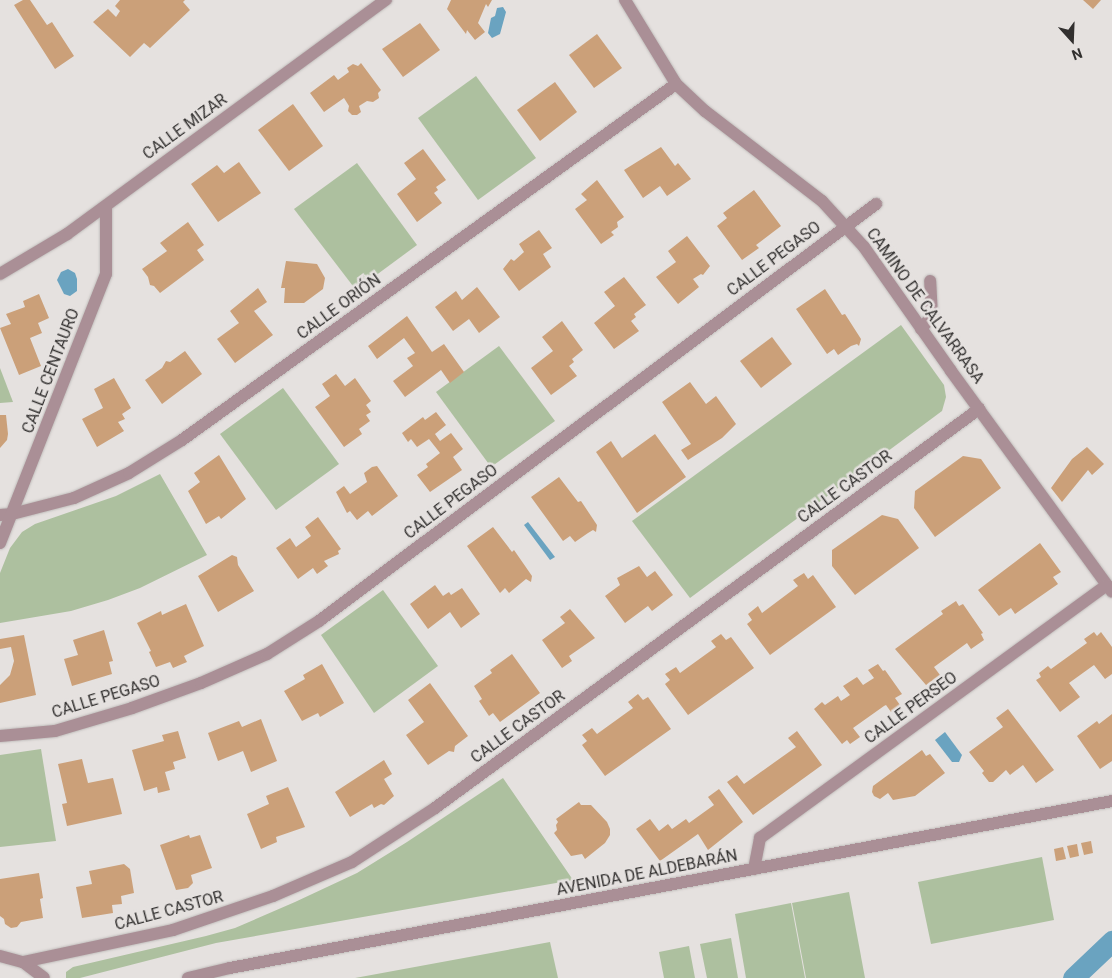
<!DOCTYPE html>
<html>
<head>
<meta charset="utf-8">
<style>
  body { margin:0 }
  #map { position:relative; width:1112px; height:978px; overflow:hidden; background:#e5e1df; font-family:Roboto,sans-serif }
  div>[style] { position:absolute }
  .green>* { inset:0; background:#adc09f }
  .water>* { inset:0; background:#6aa3c0 }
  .canal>* { height:21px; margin:-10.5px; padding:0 10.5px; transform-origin:10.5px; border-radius:10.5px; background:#6aa3c0 }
  .building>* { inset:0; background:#cba079 }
  .roads { filter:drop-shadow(0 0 1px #c1bebc) drop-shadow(0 0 1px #c1bebc) }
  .minor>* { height:12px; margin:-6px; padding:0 6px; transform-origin:6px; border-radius:6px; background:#aa8f96 }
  span { translate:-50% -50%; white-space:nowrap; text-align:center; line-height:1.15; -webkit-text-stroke:5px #e5e1df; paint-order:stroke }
  .street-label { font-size:16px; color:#32302f }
  .north { position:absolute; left:1047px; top:15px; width:50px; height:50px; -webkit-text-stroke:4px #e5e1df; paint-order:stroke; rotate:160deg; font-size:14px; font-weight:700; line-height:20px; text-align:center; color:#32302f }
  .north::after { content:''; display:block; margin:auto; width:18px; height:22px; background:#32302f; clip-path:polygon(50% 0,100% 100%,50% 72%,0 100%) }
</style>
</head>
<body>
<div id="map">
  <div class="green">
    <i style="clip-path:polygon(476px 76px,536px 158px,478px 200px,418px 118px)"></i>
    <i style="clip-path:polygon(357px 163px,417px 245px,356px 290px,294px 209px)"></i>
    <i style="clip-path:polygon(901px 325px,944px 385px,946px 397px,942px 411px,690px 598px,632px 521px)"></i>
    <i style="clip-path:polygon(499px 346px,555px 421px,491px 467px,436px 392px)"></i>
    <i style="clip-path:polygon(0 368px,13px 402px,0 403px)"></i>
    <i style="clip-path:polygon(283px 388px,339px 464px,276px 510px,220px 434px)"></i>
    <i style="clip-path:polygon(160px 474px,207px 555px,140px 588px,108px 600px,71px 611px,0 623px,0 573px,10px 548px,22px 532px,35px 524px,116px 496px)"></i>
    <i style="clip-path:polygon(383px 590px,438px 666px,374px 713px,321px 635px)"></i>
    <i style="clip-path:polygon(41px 749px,56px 841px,0 847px,0 755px)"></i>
    <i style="clip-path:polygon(503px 778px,573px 880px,216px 943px,80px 978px,66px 978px,66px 972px,73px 967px,206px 936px,235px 928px,295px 902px,357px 873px,407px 842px)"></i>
    <i style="clip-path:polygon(1042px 857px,1054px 920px,931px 944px,918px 882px)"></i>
    <i style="clip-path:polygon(849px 892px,865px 978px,806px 978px,792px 903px)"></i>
    <i style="clip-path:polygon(791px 903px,805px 978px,746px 978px,735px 914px)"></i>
    <i style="clip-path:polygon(731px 938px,738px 978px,707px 978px,700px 944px)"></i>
    <i style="clip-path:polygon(550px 942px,558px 978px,355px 978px)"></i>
    <i style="clip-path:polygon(689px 946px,695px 978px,664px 978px,659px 952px)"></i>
  </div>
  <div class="water">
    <i style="clip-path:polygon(503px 7px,506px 12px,500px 34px,492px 38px,488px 33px,491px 18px,495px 16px,497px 8px)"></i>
    <i style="clip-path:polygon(68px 269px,75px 273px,77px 279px,77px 291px,70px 296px,64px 294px,57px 280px,61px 272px)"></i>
    <i style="clip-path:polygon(528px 522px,555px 557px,550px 560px,524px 525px)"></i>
    <i style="clip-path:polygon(945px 732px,962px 755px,959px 762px,952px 762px,935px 740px)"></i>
  </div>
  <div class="canal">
    <i style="left:1073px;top:978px;width:54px;rotate:-43.5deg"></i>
  </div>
  <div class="building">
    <i style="clip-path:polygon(23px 0,30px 0,47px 25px,52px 22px,74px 56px,55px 69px,14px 5px)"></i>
    <i style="clip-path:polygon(120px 0,185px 0,183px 2px,190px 10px,150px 48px,144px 43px,130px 57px,93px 22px,108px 9px,116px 17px,120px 11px,115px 6px)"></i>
    <i style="clip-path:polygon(451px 0,492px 0,488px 7px,486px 4px,478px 23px,485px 32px,475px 40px,467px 30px,466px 34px,447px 9px)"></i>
    <i style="clip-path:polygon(1083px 0,1101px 0,1093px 9px)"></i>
    <i style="clip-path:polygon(420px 23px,440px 50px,403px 77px,382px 49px)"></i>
    <i style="clip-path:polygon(597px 34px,622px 68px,594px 88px,569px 55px)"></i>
    <i style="clip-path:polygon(361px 63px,381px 90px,378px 93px,379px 98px,373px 102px,367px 101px,359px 106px,361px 112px,357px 115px,352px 115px,348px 111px,349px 106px,344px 98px,324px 112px,310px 93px,334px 75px,338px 80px,349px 72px,347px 68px,353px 64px,358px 66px)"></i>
    <i style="clip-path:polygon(555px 82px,577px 112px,540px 141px,517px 110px)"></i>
    <i style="clip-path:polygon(293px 104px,323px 146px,289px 171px,258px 130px)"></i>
    <i style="clip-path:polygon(661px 147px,675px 166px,678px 163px,691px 179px,667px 196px,660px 186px,643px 198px,624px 170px)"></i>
    <i style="clip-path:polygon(423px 149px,446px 180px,436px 187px,438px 190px,434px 193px,442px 203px,417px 222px,397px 194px,416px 179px,404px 163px)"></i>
    <i style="clip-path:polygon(239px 162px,261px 193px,218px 222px,191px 184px,217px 165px,224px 173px)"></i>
    <i style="clip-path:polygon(597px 180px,624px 217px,617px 222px,618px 227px,611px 232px,614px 235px,601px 244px,575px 209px,587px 200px,581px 194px)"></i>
    <i style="clip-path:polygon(754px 190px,781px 226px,756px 245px,759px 248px,742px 260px,717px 226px,727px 218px,723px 213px)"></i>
    <i style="clip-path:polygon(188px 222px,204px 245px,197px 250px,204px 260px,160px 293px,154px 286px,150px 285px,148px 277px,142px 269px,167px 251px,160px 243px)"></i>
    <i style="clip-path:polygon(539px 230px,552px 248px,543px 254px,551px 267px,519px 291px,503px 269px,511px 259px,514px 261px,524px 252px,519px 244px)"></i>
    <i style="clip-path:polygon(687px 236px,710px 266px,703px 275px,701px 274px,693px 279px,699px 287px,678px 304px,656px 277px,676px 262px,668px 251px)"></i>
    <i style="clip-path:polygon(286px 261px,317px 264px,325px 278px,323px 289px,304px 303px,284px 303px,285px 288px,281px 288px)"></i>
    <i style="clip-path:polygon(624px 277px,646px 305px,634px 314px,636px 317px,631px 321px,639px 331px,614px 349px,594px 323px,615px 306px,604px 292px)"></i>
    <i style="clip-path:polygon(477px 287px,500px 317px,479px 333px,469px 319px,453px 331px,435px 307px,456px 291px,462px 300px)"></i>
    <i style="clip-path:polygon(258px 288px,267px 302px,254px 311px,273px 335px,235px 363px,217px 339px,239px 323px,230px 311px)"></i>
    <i style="clip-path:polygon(825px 289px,842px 315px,845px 314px,861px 339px,859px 346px,857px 344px,851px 346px,838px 355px,834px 349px,827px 354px,796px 309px)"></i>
    <i style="clip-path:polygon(39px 294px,49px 318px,38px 323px,42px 333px,30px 338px,41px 366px,19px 375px,0 328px,11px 324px,6px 314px,25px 307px,23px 301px)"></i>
    <i style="clip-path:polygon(407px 316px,432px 352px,444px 344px,464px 372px,450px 383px,441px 370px,405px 397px,393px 381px,413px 366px,407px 358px,415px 353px,404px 338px,377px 359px,368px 346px)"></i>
    <i style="clip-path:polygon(562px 321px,583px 350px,572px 359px,574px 362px,569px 366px,577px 376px,551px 395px,531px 368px,553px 351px,542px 337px)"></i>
    <i style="clip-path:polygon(772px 337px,792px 364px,761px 388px,740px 361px)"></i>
    <i style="clip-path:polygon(185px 351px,202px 374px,162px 404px,145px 380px,162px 368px,166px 361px,170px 362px)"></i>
    <i style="clip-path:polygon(336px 374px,345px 386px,355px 378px,371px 401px,366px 405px,371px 412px,366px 415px,370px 421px,359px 429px,362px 434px,344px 447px,315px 407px,330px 396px,322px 384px)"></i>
    <i style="clip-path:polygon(114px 378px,131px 408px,122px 414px,125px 419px,118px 422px,124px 431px,97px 447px,82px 419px,103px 408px,94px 389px)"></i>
    <i style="clip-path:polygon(690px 382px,706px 404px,716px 396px,736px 424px,722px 438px,688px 460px,681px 450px,691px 444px,662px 402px)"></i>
    <i style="clip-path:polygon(436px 412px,446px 425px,435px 434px,440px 441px,451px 433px,463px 449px,453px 457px,462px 470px,430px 492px,417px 475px,428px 467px,426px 464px,440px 453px,429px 439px,417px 447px,411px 439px,408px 442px,402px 433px,423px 417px,425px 420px)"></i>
    <i style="clip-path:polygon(0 415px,6px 415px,8px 434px,7px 440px,0 448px)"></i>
    <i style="clip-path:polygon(655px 434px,686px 477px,637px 513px,596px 452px,611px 441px,622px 458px)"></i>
    <i style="clip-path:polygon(1087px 447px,1104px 464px,1092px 475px,1088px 470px,1062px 502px,1051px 488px,1072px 459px)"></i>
    <i style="clip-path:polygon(219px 455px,246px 499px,221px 519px,219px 516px,206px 524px,188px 491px,200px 482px,194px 473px)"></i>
    <i style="clip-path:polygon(963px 456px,981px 459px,1001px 488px,935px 537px,914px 508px,915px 491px)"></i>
    <i style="clip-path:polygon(377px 466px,398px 496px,372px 516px,368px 511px,357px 520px,350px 511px,347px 513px,336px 492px,344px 486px,350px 494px,367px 482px,364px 473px,372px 467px)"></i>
    <i style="clip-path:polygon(559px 477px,578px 502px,581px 501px,597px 525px,596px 532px,593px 530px,588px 533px,575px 542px,570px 536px,563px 541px,531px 497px)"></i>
    <i style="clip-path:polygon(882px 515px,898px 519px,919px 548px,855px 595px,832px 566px,832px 550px)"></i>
    <i style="clip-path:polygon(318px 517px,341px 549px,338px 551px,339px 554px,324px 561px,328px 566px,317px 574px,313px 568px,298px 579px,276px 548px,290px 538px,296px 547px,311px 536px,305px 527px)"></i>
    <i style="clip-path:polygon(493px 527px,512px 552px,514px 550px,532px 576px,531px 582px,526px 579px,509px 593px,505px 588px,500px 593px,467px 546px)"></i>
    <i style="clip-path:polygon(1040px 543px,1061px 572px,1053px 577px,1058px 584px,1015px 614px,1011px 608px,999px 616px,978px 590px)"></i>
    <i style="clip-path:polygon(232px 555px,237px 557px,238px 565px,254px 591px,218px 612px,198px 576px)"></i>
    <i style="clip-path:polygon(639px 566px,647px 577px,655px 571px,673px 595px,652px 611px,648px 606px,625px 623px,605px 596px,620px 585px,617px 578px)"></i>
    <i style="clip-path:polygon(804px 573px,808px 579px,813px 575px,836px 607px,770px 655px,747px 624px,752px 620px,748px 614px,758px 606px,762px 613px,798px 586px,793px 580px)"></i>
    <i style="clip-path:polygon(435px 585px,443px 596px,449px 592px,451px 595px,462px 588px,480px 614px,461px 628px,450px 612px,428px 629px,410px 604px)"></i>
    <i style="clip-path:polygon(956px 601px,959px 606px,963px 604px,983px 633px,981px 634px,984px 640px,971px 649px,967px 643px,934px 667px,940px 675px,926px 685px,895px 649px,943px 614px,941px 611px)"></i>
    <i style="clip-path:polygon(186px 604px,204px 646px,184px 656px,187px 662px,173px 668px,170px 662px,156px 667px,149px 652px,151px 651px,137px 623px,161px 611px,162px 615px)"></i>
    <i style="clip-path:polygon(570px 609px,595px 638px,569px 656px,572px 661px,562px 668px,542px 640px,565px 623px,560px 617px)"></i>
    <i style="clip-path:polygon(104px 630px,113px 661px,109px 662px,112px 674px,72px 686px,64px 659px,78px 655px,73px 640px)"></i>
    <i style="clip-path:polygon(1094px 632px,1097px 636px,1101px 632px,1112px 647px,1112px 674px,1105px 679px,1094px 665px,1069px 683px,1080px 697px,1060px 712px,1036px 680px,1041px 677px,1039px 673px,1048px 666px,1051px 669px,1087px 643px,1084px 639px)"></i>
    <i style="clip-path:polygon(721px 634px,726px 640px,731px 637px,754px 668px,688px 715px,665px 684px,670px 680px,665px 674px,676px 667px,680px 673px,716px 647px,711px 641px)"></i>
    <i style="clip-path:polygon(24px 635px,36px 695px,0 703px,0 685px,10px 675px,14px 661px,11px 647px,0 649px,0 639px)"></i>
    <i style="clip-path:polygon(512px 654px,540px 693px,500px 722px,493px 713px,489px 716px,479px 701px,482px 699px,474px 686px,492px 673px,490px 670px)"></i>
    <i style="clip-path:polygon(322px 664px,344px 703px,320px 717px,318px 713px,302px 721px,284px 691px,305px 679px,303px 675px)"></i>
    <i style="clip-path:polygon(878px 664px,883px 671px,885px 670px,902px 694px,895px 698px,900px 705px,891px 712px,886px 705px,884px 706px,853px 728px,860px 737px,850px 744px,847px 740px,842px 744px,814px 709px,822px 702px,825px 705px,838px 696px,841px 701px,850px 695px,843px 686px,857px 677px,863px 685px,874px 678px,868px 670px)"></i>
    <i style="clip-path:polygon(430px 683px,468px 736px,455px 746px,454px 752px,449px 751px,428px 765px,406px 735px,424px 722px,408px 700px)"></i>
    <i style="clip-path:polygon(638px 694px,643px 700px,648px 697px,671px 729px,605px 776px,582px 745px,587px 741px,582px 735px,592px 728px,597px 734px,633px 708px,628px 702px)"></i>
    <i style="clip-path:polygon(1008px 709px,1054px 770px,1036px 783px,1023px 765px,1010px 775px,1006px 770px,993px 782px,989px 782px,982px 773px,984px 771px,969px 752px,1003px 727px,996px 718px)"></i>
    <i style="clip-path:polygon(1112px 714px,1112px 761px,1100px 769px,1077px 736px,1097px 721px,1099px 724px)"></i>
    <i style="clip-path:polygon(261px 719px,277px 761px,251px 772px,243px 751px,218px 761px,208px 733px,239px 721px,242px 727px)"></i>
    <i style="clip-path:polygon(178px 731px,186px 758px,173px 762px,175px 769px,165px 772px,170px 790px,158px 793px,157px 787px,144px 791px,132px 750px,164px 741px,162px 735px)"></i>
    <i style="clip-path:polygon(797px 731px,822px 765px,753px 815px,727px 782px,737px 775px,744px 784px,796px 747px,788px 738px)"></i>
    <i style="clip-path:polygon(922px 750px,926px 756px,930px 754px,945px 773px,915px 796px,893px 800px,888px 793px,880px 799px,874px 796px,872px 792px,873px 786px)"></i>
    <i style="clip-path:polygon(82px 759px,88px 783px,113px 778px,122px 814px,67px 826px,62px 804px,67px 803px,58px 764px)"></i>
    <i style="clip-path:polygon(384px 760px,392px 774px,384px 779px,394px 796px,384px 805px,381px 804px,374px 808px,372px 804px,350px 817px,335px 792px)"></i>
    <i style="clip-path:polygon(288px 787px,305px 827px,276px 837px,277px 842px,261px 849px,247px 814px,269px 804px,266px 796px)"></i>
    <i style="clip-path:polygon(719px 789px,743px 822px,708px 850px,698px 834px,660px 861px,636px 829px,650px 819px,659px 831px,668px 824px,672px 829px,686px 819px,689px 823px,714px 805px,708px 797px)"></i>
    <i style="clip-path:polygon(579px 802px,581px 805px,591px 805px,607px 822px,610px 829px,610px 835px,605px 843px,585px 859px,582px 854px,571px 856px,554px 833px,557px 830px,556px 825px,558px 822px,556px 819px)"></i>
    <i style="clip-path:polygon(189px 835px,190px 838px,200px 835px,212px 868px,191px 875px,193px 883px,188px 888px,176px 890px,160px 845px)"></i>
    <i style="clip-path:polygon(1091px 841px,1093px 853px,1084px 855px,1081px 843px)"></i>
    <i style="clip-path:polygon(1077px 844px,1079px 856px,1070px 858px,1067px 846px)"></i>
    <i style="clip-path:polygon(1063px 847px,1066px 859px,1056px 861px,1054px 849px)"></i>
    <i style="clip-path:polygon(124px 864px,130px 869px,134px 893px,121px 896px,122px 904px,112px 905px,113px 913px,82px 918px,76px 887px,92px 884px,89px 871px)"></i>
    <i style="clip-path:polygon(39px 873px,43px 898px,40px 899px,43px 918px,21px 922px,17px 927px,11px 928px,5px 924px,4px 919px,0 916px,0 879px)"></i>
  </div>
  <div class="roads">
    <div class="minor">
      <i style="left:625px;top:0;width:98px;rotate:58.7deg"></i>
      <i style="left:676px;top:84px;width:40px;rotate:43deg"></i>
      <i style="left:705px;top:111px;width:148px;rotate:37.6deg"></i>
      <i style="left:822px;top:201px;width:62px;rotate:47.6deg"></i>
      <i style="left:864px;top:247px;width:151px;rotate:54.9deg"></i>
      <i style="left:951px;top:371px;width:273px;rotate:53.9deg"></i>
      <i style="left:0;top:274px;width:78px;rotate:-30.8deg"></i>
      <i style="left:67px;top:234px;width:396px;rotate:-36.3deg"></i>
      <i style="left:921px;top:329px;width:17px;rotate:-50deg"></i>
      <i style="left:932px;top:316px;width:35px;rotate:-93deg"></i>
      <i style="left:0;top:515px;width:12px;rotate:-5deg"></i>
      <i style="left:12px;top:514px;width:64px;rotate:-14.5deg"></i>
      <i style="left:74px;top:498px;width:60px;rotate:-24.4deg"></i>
      <i style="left:129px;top:473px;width:62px;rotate:-31.9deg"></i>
      <i style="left:182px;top:440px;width:609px;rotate:-35.78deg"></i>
      <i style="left:0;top:543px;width:289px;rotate:-68.5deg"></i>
      <i style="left:106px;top:274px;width:68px;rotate:-90deg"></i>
      <i style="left:0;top:736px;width:55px;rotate:-5.2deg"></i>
      <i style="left:55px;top:731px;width:80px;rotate:-16.6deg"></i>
      <i style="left:132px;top:708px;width:73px;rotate:-19.9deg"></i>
      <i style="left:201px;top:683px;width:72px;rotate:-23.7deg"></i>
      <i style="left:267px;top:654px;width:62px;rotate:-32.4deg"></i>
      <i style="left:319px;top:621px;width:696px;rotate:-36.82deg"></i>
      <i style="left:754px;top:869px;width:32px;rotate:-79deg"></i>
      <i style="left:760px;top:838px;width:429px;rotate:-36.1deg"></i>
      <i style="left:0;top:956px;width:24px;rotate:15deg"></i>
      <i style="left:23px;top:962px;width:26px;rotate:37deg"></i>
      <i style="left:23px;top:962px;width:153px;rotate:-12deg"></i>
      <i style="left:173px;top:930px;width:106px;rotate:-18.8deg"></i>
      <i style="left:273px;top:896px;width:86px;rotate:-23.3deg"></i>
      <i style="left:352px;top:862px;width:99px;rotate:-33deg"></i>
      <i style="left:435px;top:808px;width:675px;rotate:-36.26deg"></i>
      <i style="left:188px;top:978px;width:43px;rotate:-13.4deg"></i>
      <i style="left:230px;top:968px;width:898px;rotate:-10.72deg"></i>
    </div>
  </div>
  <div class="street-label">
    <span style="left:185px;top:127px;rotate:-36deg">CALLE MIZAR</span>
    <span style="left:774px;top:259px;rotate:-37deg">CALLE PEGASO</span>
    <span style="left:925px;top:306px;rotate:54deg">CAMINO DE CALVARRASA</span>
    <span style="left:339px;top:307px;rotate:-36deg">CALLE ORIÓN</span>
    <span style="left:51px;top:371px;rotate:-69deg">CALLE CENTAURO</span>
    <span style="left:845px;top:487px;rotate:-36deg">CALLE CASTOR</span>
    <span style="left:451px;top:502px;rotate:-37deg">CALLE PEGASO</span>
    <span style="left:106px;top:697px;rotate:-17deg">CALLE PEGASO</span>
    <span style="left:911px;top:708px;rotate:-36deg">CALLE PERSEO</span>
    <span style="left:518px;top:727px;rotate:-36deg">CALLE CASTOR</span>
    <span style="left:647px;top:873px;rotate:-11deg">AVENIDA DE ALDEBARÁN</span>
    <span style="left:169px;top:911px;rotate:-15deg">CALLE CASTOR</span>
  </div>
  <div class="north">N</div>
</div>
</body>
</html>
